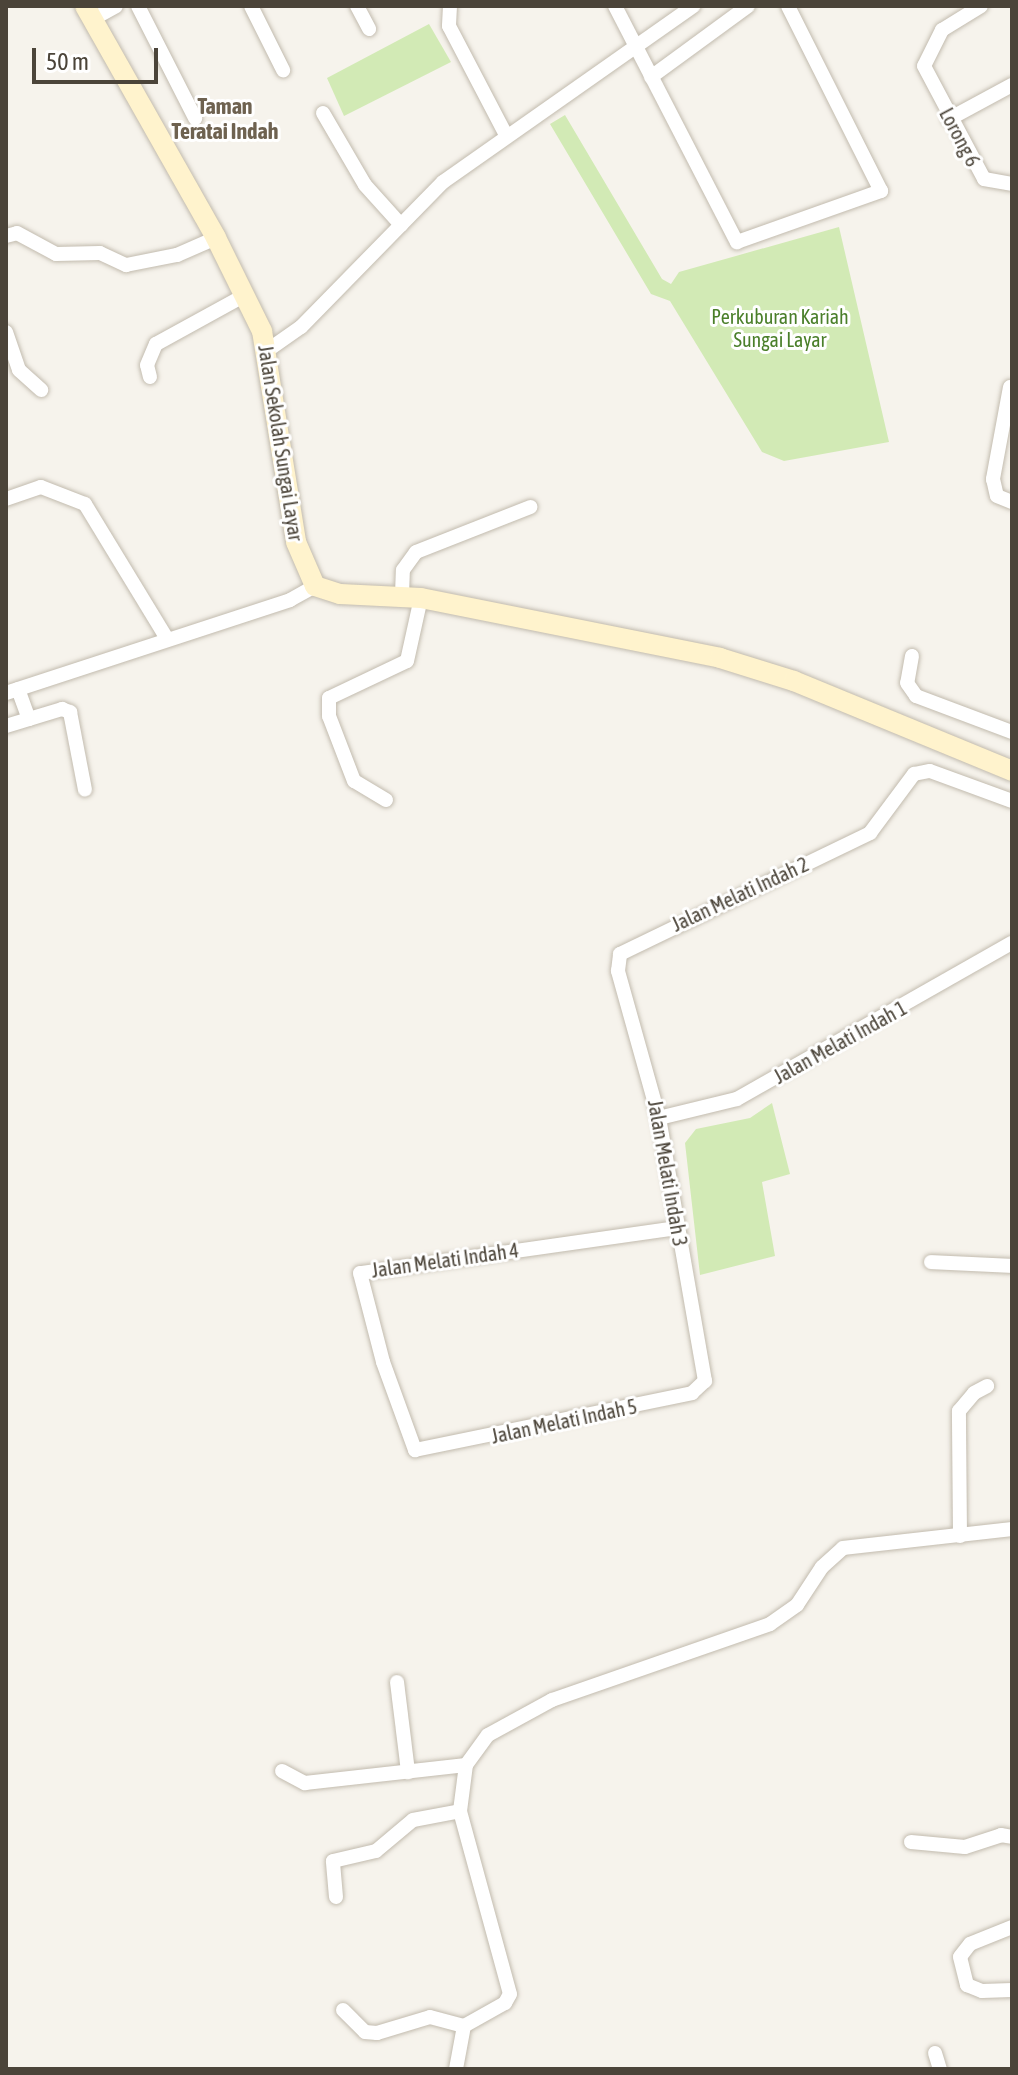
<!DOCTYPE html>
<html>
<head>
<meta charset="utf-8">
<style>
  body { margin:0 }
  #map { position:relative; width:1018px; height:2075px; overflow:hidden; background:#f6f3ec; font-family:"Asap Condensed",sans-serif }
  div>[style] { position:absolute }
  .green>* { inset:0; background:#d2eab5 }
  .roads { filter:drop-shadow(0 0 2px #c2bbae) drop-shadow(0 0 2px #c2bbae) }
  .street>* { height:14px; margin:-7px; padding:0 7px; transform-origin:7px; border-radius:7px; background:#fff }
  .secondary>* { height:20px; margin:-10px; padding:0 10px; transform-origin:10px; border-radius:10px; background:#fff3cd }
  span { translate:-50% -50%; white-space:nowrap; text-align:center; line-height:1.15; -webkit-text-stroke:6px #fff; paint-order:stroke }
  .street-label { font-size:20px; color:#4b4439 }
  .park-label { font-size:20px; color:#4a7f2a }
  .neighbourhood-label { font-size:22px; color:#6e6250; font-weight:700 }
  .frame { position:absolute; inset:0; border:8px solid #4b4439; pointer-events:none }
  .scale { position:absolute; left:32px; top:48px; width:126px; height:36px; box-sizing:border-box; border:4px solid #4b4439; border-top:0; padding-left:10px; font-size:24px; line-height:28px; white-space:nowrap; color:#4b4439; -webkit-text-stroke:6px #fff; paint-order:stroke }
</style>
</head>
<body>
<div id="map">
  <div class="green">
    <i style="clip-path:polygon(429px 24px,451px 62px,344px 116px,327px 78px)"></i>
    <i style="clip-path:polygon(565px 115px,662px 279px,671px 284px,679px 272px,839px 227px,889px 442px,784px 461px,762px 452px,670px 301px,651px 294px,550px 124px)"></i>
    <i style="clip-path:polygon(772px 1103px,790px 1174px,762px 1182px,775px 1256px,700px 1275px,685px 1143px,696px 1129px,750px 1118px)"></i>
  </div>
  <div class="roads">
    <div class="street">
      <i style="left:138px;top:6px;width:126px;rotate:63deg"></i>
      <i style="left:251px;top:6px;width:72px;rotate:63.4deg"></i>
      <i style="left:357px;top:6px;width:26px;rotate:62deg"></i>
      <i style="left:450px;top:6px;width:20px;rotate:93deg"></i>
      <i style="left:449px;top:26px;width:123px;rotate:62.4deg"></i>
      <i style="left:615px;top:6px;width:266px;rotate:62.7deg"></i>
      <i style="left:737px;top:242px;width:153px;rotate:-19.5deg"></i>
      <i style="left:881px;top:191px;width:207px;rotate:-116.7deg"></i>
      <i style="left:981px;top:6px;width:46px;rotate:148.4deg"></i>
      <i style="left:942px;top:30px;width:40px;rotate:116.6deg"></i>
      <i style="left:924px;top:66px;width:128px;rotate:62deg"></i>
      <i style="left:984px;top:179px;width:28px;rotate:10deg"></i>
      <i style="left:93px;top:19px;width:26px;rotate:-29deg"></i>
      <i style="left:651px;top:77px;width:120px;rotate:-36.2deg"></i>
      <i style="left:323px;top:113px;width:83px;rotate:59.7deg"></i>
      <i style="left:365px;top:185px;width:54px;rotate:48deg"></i>
      <i style="left:949px;top:119px;width:72px;rotate:-28.4deg"></i>
      <i style="left:6px;top:236px;width:11px;rotate:-15deg"></i>
      <i style="left:17px;top:233px;width:44px;rotate:28.3deg"></i>
      <i style="left:56px;top:254px;width:44px;rotate:-1.3deg"></i>
      <i style="left:100px;top:253px;width:29px;rotate:25deg"></i>
      <i style="left:126px;top:265px;width:52px;rotate:-11.1deg"></i>
      <i style="left:177px;top:255px;width:43px;rotate:-23.6deg"></i>
      <i style="left:6px;top:332px;width:40px;rotate:71.1deg"></i>
      <i style="left:19px;top:370px;width:30px;rotate:42deg"></i>
      <i style="left:268px;top:350px;width:40px;rotate:-34.9deg"></i>
      <i style="left:301px;top:327px;width:203px;rotate:-45.6deg"></i>
      <i style="left:443px;top:182px;width:306px;rotate:-35.1deg"></i>
      <i style="left:150px;top:377px;width:12px;rotate:-104deg"></i>
      <i style="left:147px;top:365px;width:23px;rotate:-67deg"></i>
      <i style="left:156px;top:344px;width:102px;rotate:-28.8deg"></i>
      <i style="left:1010px;top:387px;width:94px;rotate:100.5deg"></i>
      <i style="left:993px;top:479px;width:17px;rotate:77deg"></i>
      <i style="left:997px;top:496px;width:16px;rotate:22deg"></i>
      <i style="left:6px;top:499px;width:37px;rotate:-19deg"></i>
      <i style="left:41px;top:487px;width:47px;rotate:21.1deg"></i>
      <i style="left:85px;top:504px;width:158px;rotate:58.7deg"></i>
      <i style="left:402px;top:595px;width:25px;rotate:-88deg"></i>
      <i style="left:403px;top:570px;width:22px;rotate:-54deg"></i>
      <i style="left:416px;top:552px;width:123px;rotate:-21.5deg"></i>
      <i style="left:912px;top:656px;width:27px;rotate:100deg"></i>
      <i style="left:907px;top:683px;width:16px;rotate:55deg"></i>
      <i style="left:916px;top:696px;width:103px;rotate:20.6deg"></i>
      <i style="left:18px;top:689px;width:32px;rotate:70deg"></i>
      <i style="left:6px;top:693px;width:299px;rotate:-18.1deg"></i>
      <i style="left:290px;top:600px;width:29px;rotate:-29deg"></i>
      <i style="left:6px;top:726px;width:59px;rotate:-16.9deg"></i>
      <i style="left:62px;top:709px;width:9px;rotate:21deg"></i>
      <i style="left:70px;top:712px;width:79px;rotate:79.1deg"></i>
      <i style="left:386px;top:800px;width:37px;rotate:-149deg"></i>
      <i style="left:354px;top:781px;width:70px;rotate:-111deg"></i>
      <i style="left:329px;top:716px;width:18px;rotate:-90deg"></i>
      <i style="left:329px;top:698px;width:86px;rotate:-25.4deg"></i>
      <i style="left:407px;top:661px;width:65px;rotate:-77.5deg"></i>
      <i style="left:659px;top:1118px;width:80px;rotate:-13.7deg"></i>
      <i style="left:737px;top:1099px;width:316px;rotate:-29.6deg"></i>
      <i style="left:677px;top:1228px;width:320px;rotate:171.9deg"></i>
      <i style="left:360px;top:1273px;width:92px;rotate:75.5deg"></i>
      <i style="left:383px;top:1362px;width:94px;rotate:70deg"></i>
      <i style="left:415px;top:1450px;width:283px;rotate:-11.6deg"></i>
      <i style="left:692px;top:1393px;width:18px;rotate:-43deg"></i>
      <i style="left:705px;top:1381px;width:267px;rotate:-99.9deg"></i>
      <i style="left:659px;top:1118px;width:153px;rotate:-105.6deg"></i>
      <i style="left:618px;top:971px;width:17px;rotate:-83deg"></i>
      <i style="left:620px;top:954px;width:278px;rotate:-25.8deg"></i>
      <i style="left:870px;top:833px;width:74px;rotate:-53.3deg"></i>
      <i style="left:914px;top:774px;width:16px;rotate:-11deg"></i>
      <i style="left:930px;top:771px;width:87px;rotate:20.1deg"></i>
      <i style="left:931px;top:1262px;width:81px;rotate:2.8deg"></i>
      <i style="left:960px;top:1536px;width:125px;rotate:-90.5deg"></i>
      <i style="left:959px;top:1411px;width:23px;rotate:-50deg"></i>
      <i style="left:974px;top:1393px;width:15px;rotate:-28deg"></i>
      <i style="left:397px;top:1682px;width:91px;rotate:83deg"></i>
      <i style="left:282px;top:1771px;width:26px;rotate:28deg"></i>
      <i style="left:305px;top:1783px;width:162px;rotate:-6.4deg"></i>
      <i style="left:911px;top:1842px;width:54px;rotate:5.3deg"></i>
      <i style="left:965px;top:1847px;width:38px;rotate:-18deg"></i>
      <i style="left:1001px;top:1835px;width:11px;rotate:10deg"></i>
      <i style="left:336px;top:1897px;width:36px;rotate:-95deg"></i>
      <i style="left:333px;top:1861px;width:44px;rotate:-13.1deg"></i>
      <i style="left:376px;top:1851px;width:48px;rotate:-40deg"></i>
      <i style="left:413px;top:1820px;width:48px;rotate:-10.8deg"></i>
      <i style="left:1012px;top:1927px;width:45px;rotate:158deg"></i>
      <i style="left:970px;top:1944px;width:16px;rotate:128deg"></i>
      <i style="left:960px;top:1957px;width:29px;rotate:76deg"></i>
      <i style="left:967px;top:1985px;width:16px;rotate:22deg"></i>
      <i style="left:982px;top:1991px;width:30px;rotate:-2deg"></i>
      <i style="left:343px;top:2010px;width:31px;rotate:45deg"></i>
      <i style="left:365px;top:2032px;width:12px;rotate:5deg"></i>
      <i style="left:377px;top:2033px;width:55px;rotate:-16.8deg"></i>
      <i style="left:430px;top:2017px;width:35px;rotate:15deg"></i>
      <i style="left:935px;top:2053px;width:17px;rotate:73deg"></i>
      <i style="left:456px;top:2069px;width:44px;rotate:-79.5deg"></i>
      <i style="left:464px;top:2026px;width:47px;rotate:-29.3deg"></i>
      <i style="left:505px;top:2003px;width:10px;rotate:-61deg"></i>
      <i style="left:510px;top:1994px;width:190px;rotate:-105.3deg"></i>
      <i style="left:460px;top:1811px;width:46px;rotate:-82.6deg"></i>
      <i style="left:466px;top:1765px;width:37px;rotate:-54deg"></i>
      <i style="left:488px;top:1735px;width:73px;rotate:-28.7deg"></i>
      <i style="left:552px;top:1700px;width:231px;rotate:-19.2deg"></i>
      <i style="left:770px;top:1624px;width:33px;rotate:-35deg"></i>
      <i style="left:797px;top:1605px;width:45px;rotate:-56.7deg"></i>
      <i style="left:822px;top:1567px;width:28px;rotate:-42deg"></i>
      <i style="left:843px;top:1548px;width:170px;rotate:-6.4deg"></i>
    </div>
    <div class="secondary">
      <i style="left:85px;top:6px;width:266px;rotate:60.5deg"></i>
      <i style="left:216px;top:238px;width:104px;rotate:63.7deg"></i>
      <i style="left:262px;top:331px;width:214px;rotate:80.8deg"></i>
      <i style="left:296px;top:542px;width:48px;rotate:66.6deg"></i>
      <i style="left:315px;top:586px;width:26px;rotate:18deg"></i>
      <i style="left:340px;top:594px;width:81px;rotate:2.8deg"></i>
      <i style="left:421px;top:598px;width:305px;rotate:11.3deg"></i>
      <i style="left:720px;top:658px;width:77px;rotate:17.3deg"></i>
      <i style="left:794px;top:681px;width:236px;rotate:22.4deg"></i>
    </div>
  </div>
  <div class="street-label">
    <span style="left:960px;top:137px;rotate:62deg">Lorong 6</span>
    <span style="left:281px;top:443px;rotate:81deg">Jalan Sekolah Sungai Layar</span>
    <span style="left:740px;top:894px;rotate:-25deg">Jalan Melati Indah 2</span>
    <span style="left:840px;top:1042px;rotate:-29deg">Jalan Melati Indah 1</span>
    <span style="left:668px;top:1173px;rotate:80deg">Jalan Melati Indah 3</span>
    <span style="left:445px;top:1260px;rotate:-8deg">Jalan Melati Indah 4</span>
    <span style="left:564px;top:1421px;rotate:-12deg">Jalan Melati Indah 5</span>
  </div>
  <div class="park-label">
    <span style="left:780px;top:328px">Perkuburan Kariah<br>Sungai Layar</span>
  </div>
  <div class="neighbourhood-label">
    <span style="left:225px;top:119px">Taman<br>Teratai Indah</span>
  </div>
  <div class="frame"></div>
  <div class="scale">50 m</div>
</div>
</body>
</html>
